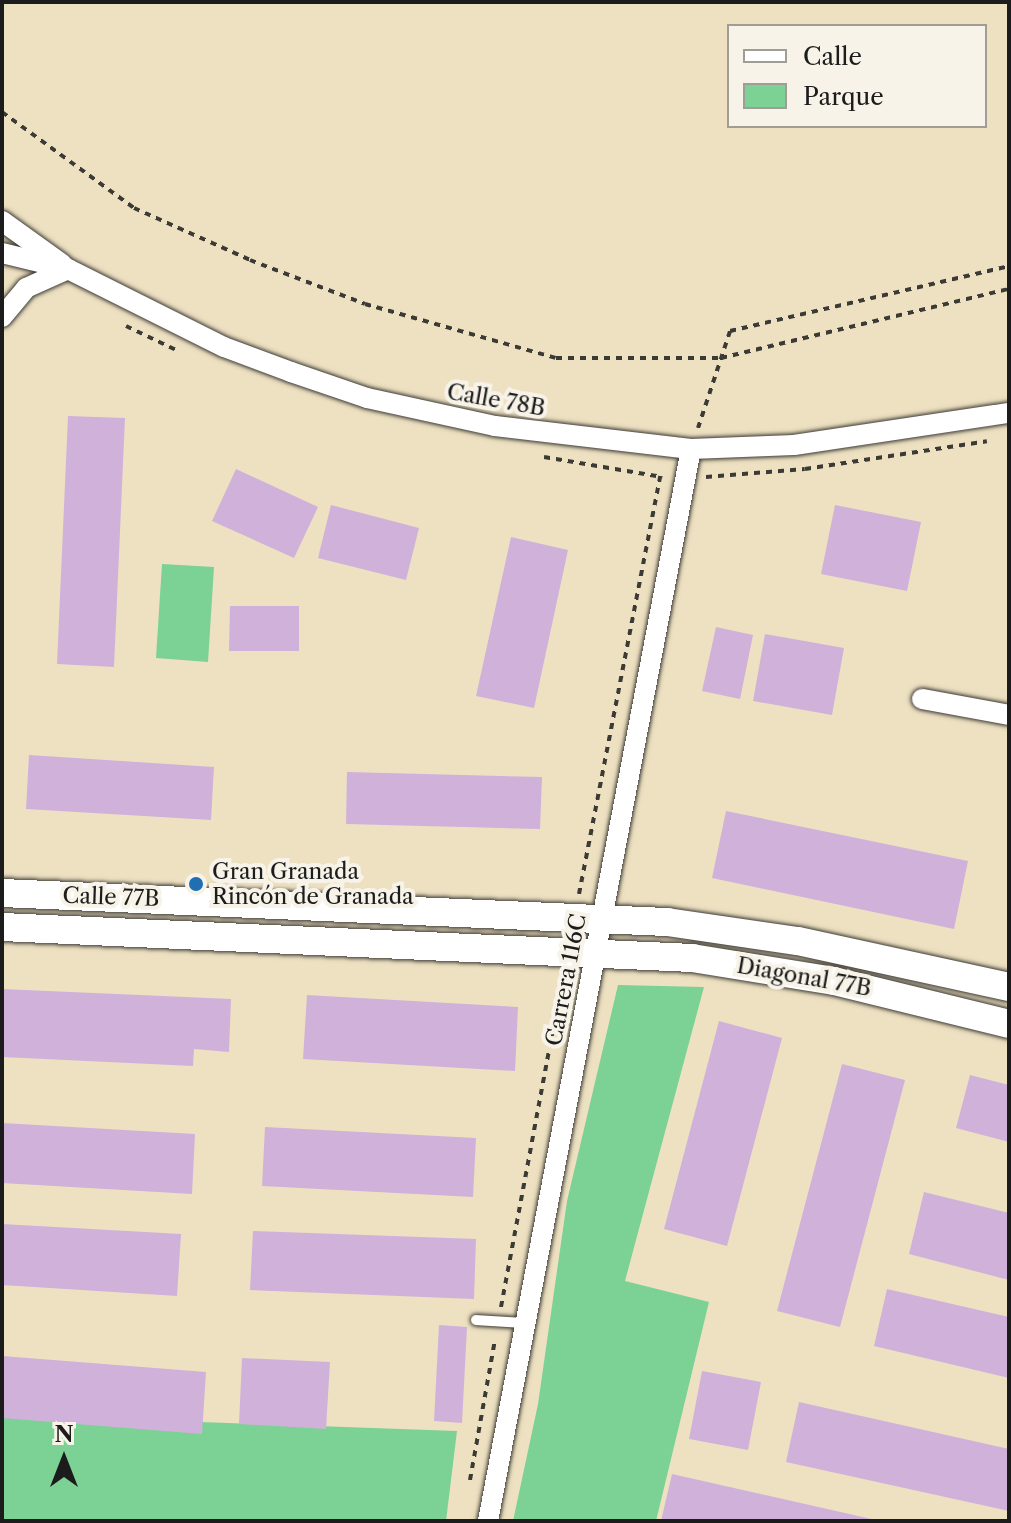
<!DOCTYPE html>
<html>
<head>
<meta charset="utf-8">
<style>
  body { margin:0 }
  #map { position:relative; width:1011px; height:1523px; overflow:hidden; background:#eee1c2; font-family:"Libre Caslon Text",serif }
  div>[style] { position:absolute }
  .green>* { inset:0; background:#7cd195 }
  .building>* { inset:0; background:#d0b1da }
  .path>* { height:4px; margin-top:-2px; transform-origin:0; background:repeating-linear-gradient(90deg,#3c3a35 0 6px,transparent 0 12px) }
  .roads { filter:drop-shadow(0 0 2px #3c3a35) drop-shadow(0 0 2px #3c3a35) }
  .lane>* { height:10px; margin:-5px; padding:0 5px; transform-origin:5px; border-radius:5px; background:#fff }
  .street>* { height:20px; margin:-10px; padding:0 10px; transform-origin:10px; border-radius:10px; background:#fff }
  .secondary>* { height:28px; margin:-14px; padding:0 14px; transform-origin:14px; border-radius:14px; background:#fff }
  .dots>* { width:22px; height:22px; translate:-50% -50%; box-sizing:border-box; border:4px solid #f7f3e8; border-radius:50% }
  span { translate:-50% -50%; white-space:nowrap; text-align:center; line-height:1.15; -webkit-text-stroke:8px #f7f3e8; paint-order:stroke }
  .street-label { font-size:22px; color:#1c1c1c }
  .poi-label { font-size:22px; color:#1c1c1c }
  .left { translate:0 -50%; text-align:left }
  .frame { position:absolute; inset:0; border:4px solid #1c1c1c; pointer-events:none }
  .legend { position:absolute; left:727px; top:24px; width:260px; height:104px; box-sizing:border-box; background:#f7f3e8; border:2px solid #9f9d96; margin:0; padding:10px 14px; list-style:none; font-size:24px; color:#1c1c1c }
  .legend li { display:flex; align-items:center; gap:16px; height:40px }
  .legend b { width:40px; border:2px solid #9f9d96 }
  .north { position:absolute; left:24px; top:1419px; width:80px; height:80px; -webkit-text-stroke:6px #f7f3e8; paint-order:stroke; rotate:0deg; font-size:22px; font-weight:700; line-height:32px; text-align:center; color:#1c1c1c }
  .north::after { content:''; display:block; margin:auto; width:28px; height:36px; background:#1c1c1c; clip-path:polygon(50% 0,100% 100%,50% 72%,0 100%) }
</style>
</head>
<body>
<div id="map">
  <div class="green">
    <i style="clip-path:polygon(162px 564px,214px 567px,208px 662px,156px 658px)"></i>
    <i style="clip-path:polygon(618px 985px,704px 987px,625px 1281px,709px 1302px,656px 1521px,513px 1521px,538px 1404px,567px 1201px)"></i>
    <i style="clip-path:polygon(2px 1415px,457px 1431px,446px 1521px,2px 1521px)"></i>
  </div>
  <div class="building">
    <i style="clip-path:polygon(68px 416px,125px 418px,114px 667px,57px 664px)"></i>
    <i style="clip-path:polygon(236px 469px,318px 507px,294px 558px,212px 521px)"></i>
    <i style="clip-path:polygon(331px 505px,419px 528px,406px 580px,318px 558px)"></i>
    <i style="clip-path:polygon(835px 505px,921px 522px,907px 591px,821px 574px)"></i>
    <i style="clip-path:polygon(511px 537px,568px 550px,534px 708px,476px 696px)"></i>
    <i style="clip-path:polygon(230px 606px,299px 606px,299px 651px,229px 651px)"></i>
    <i style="clip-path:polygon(716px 627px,753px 635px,740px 699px,702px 691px)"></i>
    <i style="clip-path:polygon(765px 634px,844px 648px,832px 715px,753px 701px)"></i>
    <i style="clip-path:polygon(29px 755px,214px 767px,211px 820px,26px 809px)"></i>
    <i style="clip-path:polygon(347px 772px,542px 777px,540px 829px,346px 824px)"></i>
    <i style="clip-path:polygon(726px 811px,968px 861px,954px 929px,712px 878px)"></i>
    <i style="clip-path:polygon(2px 989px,231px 999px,229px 1052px,194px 1049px,193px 1066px,2px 1057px)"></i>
    <i style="clip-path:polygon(307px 995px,518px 1007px,515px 1071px,303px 1059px)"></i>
    <i style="clip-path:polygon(719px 1021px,782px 1038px,727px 1246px,664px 1229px)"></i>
    <i style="clip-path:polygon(842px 1064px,905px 1080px,840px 1327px,777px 1311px)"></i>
    <i style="clip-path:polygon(970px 1075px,1009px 1085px,1009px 1142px,956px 1128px)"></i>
    <i style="clip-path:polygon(2px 1123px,195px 1134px,192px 1194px,2px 1183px)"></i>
    <i style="clip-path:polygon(265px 1127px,476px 1138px,473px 1197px,262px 1186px)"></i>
    <i style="clip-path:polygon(924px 1192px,1009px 1213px,1009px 1280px,909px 1254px)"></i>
    <i style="clip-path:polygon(2px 1224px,181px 1234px,177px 1296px,2px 1285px)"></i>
    <i style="clip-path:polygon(253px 1231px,476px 1239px,474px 1299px,250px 1290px)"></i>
    <i style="clip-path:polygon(887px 1289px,1009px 1317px,1009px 1378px,874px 1346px)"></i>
    <i style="clip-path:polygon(439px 1325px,467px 1327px,462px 1423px,434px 1421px)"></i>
    <i style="clip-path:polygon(2px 1356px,206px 1372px,202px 1434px,2px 1418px)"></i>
    <i style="clip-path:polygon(242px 1358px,330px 1362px,326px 1429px,239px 1424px)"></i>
    <i style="clip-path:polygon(702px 1371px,761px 1382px,748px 1450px,689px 1439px)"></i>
    <i style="clip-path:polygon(799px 1402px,1009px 1449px,1009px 1511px,786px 1462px)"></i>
    <i style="clip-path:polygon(672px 1474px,876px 1520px,875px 1521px,661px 1521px)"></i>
  </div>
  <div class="path">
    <i style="left:2px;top:112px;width:163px;rotate:36deg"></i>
    <i style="left:134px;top:208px;width:127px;rotate:24.1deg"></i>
    <i style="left:250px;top:260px;width:123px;rotate:20.9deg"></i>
    <i style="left:365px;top:304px;width:198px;rotate:15.8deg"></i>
    <i style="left:556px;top:358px;width:165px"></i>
    <i style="left:721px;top:358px;width:296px;rotate:-13.5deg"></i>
    <i style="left:126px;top:326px;width:55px;rotate:25.6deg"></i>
    <i style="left:698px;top:428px;width:102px;rotate:-71.7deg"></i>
    <i style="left:730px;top:331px;width:286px;rotate:-13.1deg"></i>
    <i style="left:544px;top:457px;width:120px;rotate:9.6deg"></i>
    <i style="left:706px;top:477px;width:99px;rotate:-4.6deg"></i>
    <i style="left:805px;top:469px;width:184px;rotate:-8.7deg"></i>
    <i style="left:579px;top:894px;width:426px;rotate:-79deg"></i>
    <i style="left:501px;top:1307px;width:336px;rotate:-79.4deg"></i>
    <i style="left:470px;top:1480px;width:143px;rotate:-79.9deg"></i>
  </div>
  <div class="roads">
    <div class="lane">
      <i style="left:476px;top:1320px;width:47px;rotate:3.7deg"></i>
    </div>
    <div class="street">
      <i style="left:2px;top:221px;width:74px;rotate:35.6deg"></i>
      <i style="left:2px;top:253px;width:68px;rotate:13.6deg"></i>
      <i style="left:68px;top:269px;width:174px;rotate:26.6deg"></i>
      <i style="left:224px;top:347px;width:72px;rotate:20.5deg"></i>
      <i style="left:291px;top:372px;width:80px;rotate:18.9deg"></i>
      <i style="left:367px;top:398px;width:131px;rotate:12.3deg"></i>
      <i style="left:495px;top:426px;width:197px;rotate:6.7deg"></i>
      <i style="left:691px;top:449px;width:103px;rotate:-2.2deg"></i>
      <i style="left:794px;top:445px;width:217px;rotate:-8.5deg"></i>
      <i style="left:2px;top:317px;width:38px;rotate:-50deg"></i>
      <i style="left:26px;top:288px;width:46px;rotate:-24.3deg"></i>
      <i style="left:922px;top:699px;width:88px;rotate:10.4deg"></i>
      <i style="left:488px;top:1521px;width:1091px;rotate:-79.28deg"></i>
    </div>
    <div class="secondary">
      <i style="left:2px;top:893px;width:666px;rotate:2.5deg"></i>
      <i style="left:667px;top:922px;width:132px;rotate:8.3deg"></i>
      <i style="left:798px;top:941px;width:216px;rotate:12.3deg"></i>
      <i style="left:2px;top:927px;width:691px;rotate:2.57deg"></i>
      <i style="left:692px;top:958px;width:144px;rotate:9.2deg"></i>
      <i style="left:834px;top:981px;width:180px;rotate:13.8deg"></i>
    </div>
  </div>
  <div class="dots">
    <i style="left:196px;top:884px;background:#1f6fb2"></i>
  </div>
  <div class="street-label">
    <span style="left:496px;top:400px;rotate:10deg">Calle 78B</span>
    <span style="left:111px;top:897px;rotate:2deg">Calle 77B</span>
    <span style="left:804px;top:977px;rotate:10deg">Diagonal 77B</span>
    <span style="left:566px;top:980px;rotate:-79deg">Carrera 116C</span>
  </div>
  <div class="poi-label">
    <span class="left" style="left:212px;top:884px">Gran Granada<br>Rincón de Granada</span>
  </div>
  <div class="frame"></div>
  <ul class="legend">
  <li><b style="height:10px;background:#fff"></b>Calle</li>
  <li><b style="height:22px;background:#7cd195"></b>Parque</li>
  </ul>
  <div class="north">N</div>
</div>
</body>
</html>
